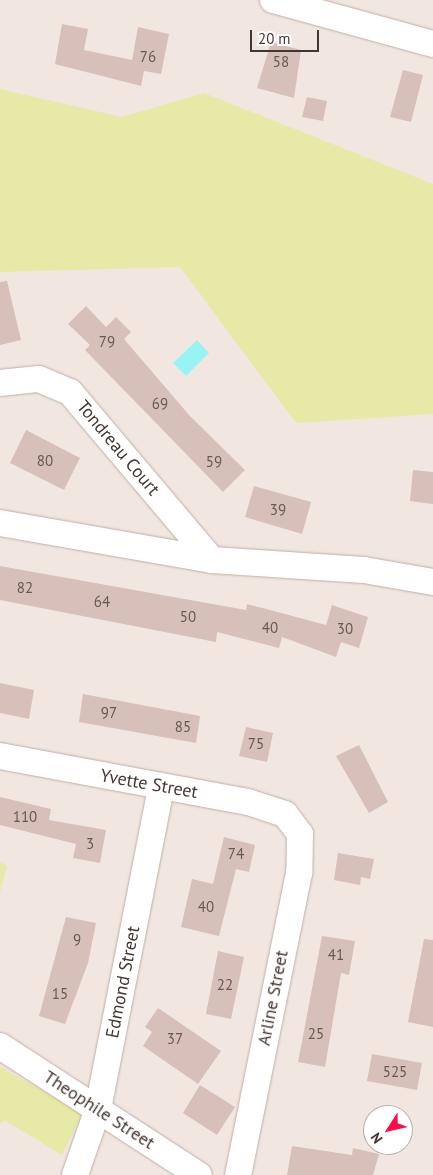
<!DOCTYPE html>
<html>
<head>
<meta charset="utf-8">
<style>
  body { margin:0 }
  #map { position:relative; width:433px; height:1175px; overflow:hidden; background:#f2e6e1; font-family:"PT Sans",sans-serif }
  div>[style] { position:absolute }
  .green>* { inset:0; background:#e6eaa6 }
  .water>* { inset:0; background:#98f3f4 }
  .building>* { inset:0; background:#d7c0b9 }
  .roads { filter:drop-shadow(0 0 1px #c0aea6) drop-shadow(0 0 1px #c0aea6) }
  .minor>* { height:26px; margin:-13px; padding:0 13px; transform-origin:13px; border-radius:13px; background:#fff }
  span { translate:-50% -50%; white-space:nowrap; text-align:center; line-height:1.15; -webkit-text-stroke:4px #fff; paint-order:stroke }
  .number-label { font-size:15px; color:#685854 }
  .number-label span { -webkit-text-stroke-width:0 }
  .street-label { font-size:18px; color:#433632 }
  .north { position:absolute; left:363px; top:1105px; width:50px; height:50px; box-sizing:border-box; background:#fff; border:1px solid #b4afad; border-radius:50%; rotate:235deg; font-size:14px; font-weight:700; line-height:20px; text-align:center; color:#433632 }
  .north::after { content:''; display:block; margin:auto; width:18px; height:22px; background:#ff0b46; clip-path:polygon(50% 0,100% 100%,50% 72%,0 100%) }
  .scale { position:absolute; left:250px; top:30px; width:69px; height:22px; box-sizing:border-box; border:2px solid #433632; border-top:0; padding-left:6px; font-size:15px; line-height:18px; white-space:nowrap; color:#433632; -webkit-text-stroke:4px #fff; paint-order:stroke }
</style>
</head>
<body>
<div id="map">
  <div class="green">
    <i style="clip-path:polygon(0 89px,122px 117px,204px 93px,433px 184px,433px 414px,296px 423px,180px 267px,0 272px)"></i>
    <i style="clip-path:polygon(0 862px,7px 866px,0 892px)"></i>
    <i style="clip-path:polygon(0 1067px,83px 1113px,62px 1155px,4px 1120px,0 1124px)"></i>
  </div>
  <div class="water">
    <i style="clip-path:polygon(197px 340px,209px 353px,186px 376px,173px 363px)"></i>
  </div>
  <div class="building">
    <i style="clip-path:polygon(62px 24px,88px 29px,84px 50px,132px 60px,138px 27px,169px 34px,161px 74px,144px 71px,141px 86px,55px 64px)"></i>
    <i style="clip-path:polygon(271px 42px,301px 50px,294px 98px,257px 88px)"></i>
    <i style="clip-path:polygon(403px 70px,423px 75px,411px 122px,390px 117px)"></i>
    <i style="clip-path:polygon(307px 97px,327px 101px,323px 121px,302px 117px)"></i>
    <i style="clip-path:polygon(7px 281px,21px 340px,0 345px,0 282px)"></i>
    <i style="clip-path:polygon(86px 306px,106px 327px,116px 317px,131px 332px,124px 339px,190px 416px,245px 470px,223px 492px,85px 350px,90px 345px,68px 324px)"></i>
    <i style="clip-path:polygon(26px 430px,80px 458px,64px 490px,10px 463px)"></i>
    <i style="clip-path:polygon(413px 470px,433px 472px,433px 504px,410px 501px)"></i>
    <i style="clip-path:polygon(254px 486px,311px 502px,302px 534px,245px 517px)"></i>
    <i style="clip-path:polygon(0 566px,246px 610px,247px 604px,326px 625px,332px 605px,368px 617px,359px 648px,341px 642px,336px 657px,282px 637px,279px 648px,217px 632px,216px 642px,0 600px)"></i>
    <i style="clip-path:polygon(0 683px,34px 690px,29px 719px,0 713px)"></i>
    <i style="clip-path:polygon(83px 694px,200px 716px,196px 743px,79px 722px)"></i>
    <i style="clip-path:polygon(246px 727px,273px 733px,267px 762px,239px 756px)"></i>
    <i style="clip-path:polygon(359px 745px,388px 802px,369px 813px,336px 756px)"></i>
    <i style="clip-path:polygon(0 797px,51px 809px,49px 820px,106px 830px,100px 863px,73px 858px,76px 844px,0 825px)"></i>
    <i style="clip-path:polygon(224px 837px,255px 845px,249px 872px,236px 869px,219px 936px,181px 927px,192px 879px,213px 884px)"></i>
    <i style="clip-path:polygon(338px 853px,374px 859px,370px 879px,361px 877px,360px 885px,334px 880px)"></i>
    <i style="clip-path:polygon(66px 917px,96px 923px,88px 963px,65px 1024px,39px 1016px)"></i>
    <i style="clip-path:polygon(322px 936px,355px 941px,349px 975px,341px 973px,325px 1067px,298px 1062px)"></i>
    <i style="clip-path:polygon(424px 939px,433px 940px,433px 1027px,408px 1022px)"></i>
    <i style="clip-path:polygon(218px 951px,244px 957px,231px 1019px,206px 1014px)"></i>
    <i style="clip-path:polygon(158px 1008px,221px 1051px,198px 1084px,143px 1046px,152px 1032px,145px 1027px)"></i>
    <i style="clip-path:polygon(372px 1054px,422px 1063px,417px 1090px,367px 1081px)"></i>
    <i style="clip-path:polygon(200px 1085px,235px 1107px,217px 1135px,183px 1113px)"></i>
    <i style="clip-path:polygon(292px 1146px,352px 1155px,353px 1148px,379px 1154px,373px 1175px,287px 1175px)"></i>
  </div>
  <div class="roads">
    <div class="minor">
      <i style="left:273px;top:0;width:166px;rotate:15.4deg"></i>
      <i style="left:0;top:383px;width:39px;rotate:-6deg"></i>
      <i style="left:39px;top:379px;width:34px;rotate:23deg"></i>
      <i style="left:70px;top:392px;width:220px;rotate:49.8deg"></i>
      <i style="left:0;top:523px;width:215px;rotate:9.9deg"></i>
      <i style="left:212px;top:560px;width:152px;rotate:3.8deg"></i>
      <i style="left:364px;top:570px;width:70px;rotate:9.9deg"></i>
      <i style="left:0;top:756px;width:252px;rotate:10.5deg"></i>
      <i style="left:248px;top:802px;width:39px;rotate:18deg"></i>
      <i style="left:285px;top:814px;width:25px;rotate:53deg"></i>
      <i style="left:300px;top:834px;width:39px;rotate:91deg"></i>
      <i style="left:299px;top:873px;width:308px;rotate:101.4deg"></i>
      <i style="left:0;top:1046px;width:237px;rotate:33deg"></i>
      <i style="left:75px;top:1175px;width:70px;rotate:-70.8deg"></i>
      <i style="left:98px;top:1109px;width:328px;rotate:-78.9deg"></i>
    </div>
  </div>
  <div class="number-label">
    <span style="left:148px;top:57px">76</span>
    <span style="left:281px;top:62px">58</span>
    <span style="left:107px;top:342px">79</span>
    <span style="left:160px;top:404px">69</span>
    <span style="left:45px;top:461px">80</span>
    <span style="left:214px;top:462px">59</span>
    <span style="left:278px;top:510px">39</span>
    <span style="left:25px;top:588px">82</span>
    <span style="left:102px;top:602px">64</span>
    <span style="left:188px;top:617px">50</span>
    <span style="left:270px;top:628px">40</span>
    <span style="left:345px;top:629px">30</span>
    <span style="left:109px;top:713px">97</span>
    <span style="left:183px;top:727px">85</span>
    <span style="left:256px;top:744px">75</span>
    <span style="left:25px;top:817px">110</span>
    <span style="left:90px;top:844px">3</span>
    <span style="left:236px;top:854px">74</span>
    <span style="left:206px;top:907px">40</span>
    <span style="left:77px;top:940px">9</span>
    <span style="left:336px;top:955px">41</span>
    <span style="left:225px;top:985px">22</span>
    <span style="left:60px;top:994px">15</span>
    <span style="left:316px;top:1034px">25</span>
    <span style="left:175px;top:1039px">37</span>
    <span style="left:395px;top:1072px">525</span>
  </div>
  <div class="street-label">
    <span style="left:118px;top:448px;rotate:50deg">Tondreau Court</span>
    <span style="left:149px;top:784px;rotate:10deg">Yvette Street</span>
    <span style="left:123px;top:982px;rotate:-79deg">Edmond Street</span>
    <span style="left:273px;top:998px;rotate:-79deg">Arline Street</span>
    <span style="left:99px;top:1110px;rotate:33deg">Theophile Street</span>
  </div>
  <div class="north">N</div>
  <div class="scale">20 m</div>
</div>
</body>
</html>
